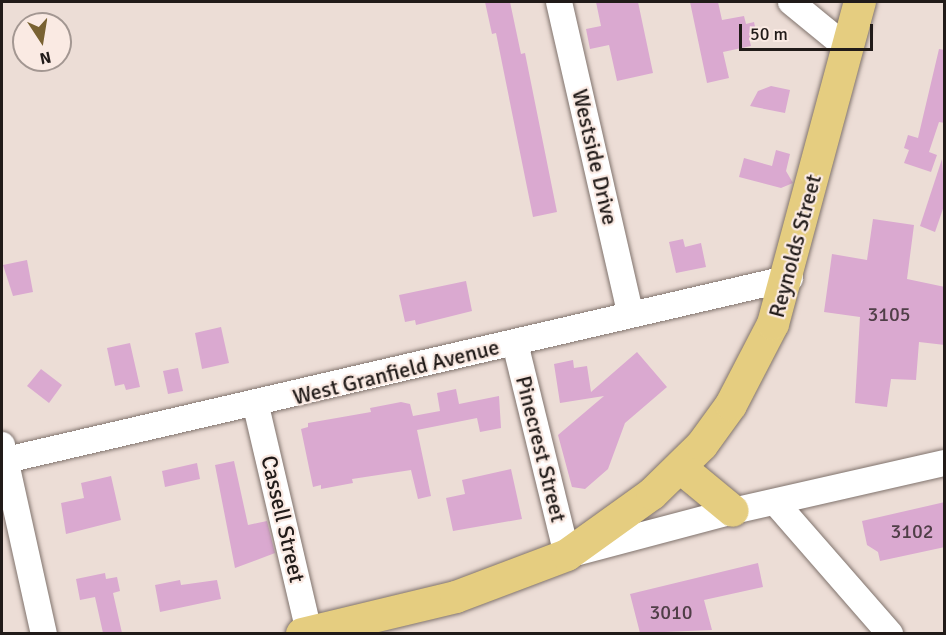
<!DOCTYPE html>
<html>
<head>
<meta charset="utf-8">
<style>
  body { margin:0 }
  #map { position:relative; width:946px; height:635px; overflow:hidden; background:#ecddd6; font-family:Signika,sans-serif }
  div>[style] { position:absolute }
  .building>* { inset:0; background:#daa9d0 }
  .roads { filter:drop-shadow(0 0 2px #80736d) drop-shadow(0 0 2px #80736d) }
  .minor>* { height:26px; margin:-13px; padding:0 13px; transform-origin:13px; border-radius:13px; background:#fff }
  .major>* { height:32px; margin:-16px; padding:0 16px; transform-origin:16px; border-radius:16px; background:#e5cd80 }
  span { translate:-50% -50%; white-space:nowrap; text-align:center; line-height:1.15; -webkit-text-stroke:4.5px #faeae3; paint-order:stroke }
  .number-label { font-size:20px; color:#4f3e47 }
  .number-label span { -webkit-text-stroke-width:0 }
  .street-label { font-size:22px; color:#211b19 }
  .frame { position:absolute; inset:0; border:3px solid #211b19; pointer-events:none }
  .north { position:absolute; left:12px; top:12px; width:60px; height:60px; box-sizing:border-box; background:#faeae3; border:2px solid #a39792; border-radius:50%; rotate:168deg; font-size:16px; font-weight:700; line-height:24px; text-align:center; color:#211b19 }
  .north::after { content:''; display:block; margin:auto; width:21px; height:27px; background:#796232; clip-path:polygon(50% 0,100% 100%,50% 72%,0 100%) }
  .scale { position:absolute; left:739px; top:24px; width:134px; height:27px; box-sizing:border-box; border:3px solid #211b19; border-top:0; padding-left:8px; font-size:18px; line-height:21px; white-space:nowrap; color:#211b19; -webkit-text-stroke:4px #faeae3; paint-order:stroke }
</style>
</head>
<body>
<div id="map">
  <div class="building">
    <i style="clip-path:polygon(485px 2px,510px 2px,521px 54px,525px 53px,557px 212px,533px 217px,496px 33px,492px 34px)"></i>
    <i style="clip-path:polygon(596px 2px,638px 2px,653px 73px,617px 81px,609px 45px,590px 49px,586px 29px,601px 26px)"></i>
    <i style="clip-path:polygon(690px 2px,718px 2px,722px 20px,744px 16px,746px 24px,754px 22px,757px 36px,749px 38px,751px 46px,723px 52px,729px 78px,707px 83px)"></i>
    <i style="clip-path:polygon(939px 49px,945px 50px,945px 123px,939px 122px,929px 152px,937px 155px,931px 172px,904px 163px,909px 150px,904px 148px,908px 135px,918px 138px)"></i>
    <i style="clip-path:polygon(771px 86px,790px 90px,785px 113px,750px 106px,758px 91px)"></i>
    <i style="clip-path:polygon(776px 150px,790px 154px,786px 171px,793px 183px,781px 188px,739px 177px,744px 158px,772px 166px)"></i>
    <i style="clip-path:polygon(942px 159px,945px 203px,935px 232px,920px 226px)"></i>
    <i style="clip-path:polygon(873px 219px,914px 225px,907px 279px,945px 287px,945px 345px,919px 342px,916px 380px,891px 379px,887px 407px,855px 403px,860px 317px,824px 312px,832px 254px,867px 260px)"></i>
    <i style="clip-path:polygon(683px 239px,685px 247px,701px 243px,706px 267px,676px 273px,669px 242px)"></i>
    <i style="clip-path:polygon(27px 260px,33px 292px,13px 296px,3px 265px)"></i>
    <i style="clip-path:polygon(466px 281px,472px 311px,416px 325px,415px 320px,405px 322px,399px 295px)"></i>
    <i style="clip-path:polygon(221px 327px,229px 363px,202px 369px,195px 333px)"></i>
    <i style="clip-path:polygon(130px 343px,140px 387px,126px 390px,124px 384px,115px 386px,107px 348px)"></i>
    <i style="clip-path:polygon(637px 352px,667px 387px,625px 423px,608px 469px,585px 489px,572px 487px,558px 435px,604px 396px,560px 403px,554px 364px,573px 360px,574px 368px,587px 366px,591px 392px)"></i>
    <i style="clip-path:polygon(178px 368px,183px 391px,168px 394px,163px 371px)"></i>
    <i style="clip-path:polygon(41px 369px,62px 385px,49px 403px,27px 386px)"></i>
    <i style="clip-path:polygon(456px 389px,459px 404px,499px 396px,501px 428px,480px 432px,477px 418px,417px 430px,431px 496px,418px 499px,411px 470px,352px 479px,353px 483px,321px 489px,321px 485px,313px 487px,301px 429px,308px 427px,308px 423px,371px 412px,370px 408px,401px 402px,410px 404px,413px 416px,440px 411px,437px 393px)"></i>
    <i style="clip-path:polygon(234px 461px,248px 525px,267px 521px,275px 553px,235px 568px,215px 465px)"></i>
    <i style="clip-path:polygon(197px 463px,200px 479px,165px 487px,162px 471px)"></i>
    <i style="clip-path:polygon(511px 469px,522px 519px,453px 531px,446px 498px,465px 494px,462px 480px)"></i>
    <i style="clip-path:polygon(111px 476px,121px 520px,66px 534px,61px 503px,84px 498px,81px 483px)"></i>
    <i style="clip-path:polygon(945px 502px,945px 547px,880px 561px,878px 552px,867px 545px,862px 521px)"></i>
    <i style="clip-path:polygon(758px 563px,763px 587px,704px 600px,712px 630px,640px 633px,630px 594px)"></i>
    <i style="clip-path:polygon(105px 573px,106px 579px,117px 577px,120px 591px,113px 593px,122px 633px,103px 633px,95px 597px,80px 600px,76px 579px)"></i>
    <i style="clip-path:polygon(180px 580px,181px 585px,217px 580px,221px 599px,160px 612px,155px 585px)"></i>
  </div>
  <div class="roads">
    <div class="minor">
      <i style="left:559px;top:2px;width:319px;rotate:77.1deg"></i>
      <i style="left:791px;top:2px;width:71px;rotate:39.3deg"></i>
      <i style="left:515px;top:343px;width:218px;rotate:76.2deg"></i>
      <i style="left:567px;top:555px;width:172px;rotate:-14.8deg"></i>
      <i style="left:733px;top:511px;width:216px;rotate:-12.8deg"></i>
      <i style="left:256px;top:406px;width:232px;rotate:76.8deg"></i>
      <i style="left:2px;top:445px;width:194px;rotate:77.5deg"></i>
      <i style="left:2px;top:461px;width:809px;rotate:-13.07deg"></i>
      <i style="left:775px;top:502px;width:175px;rotate:48.9deg"></i>
    </div>
    <div class="major">
      <i style="left:681px;top:468px;width:67px;rotate:39.6deg"></i>
      <i style="left:302px;top:634px;width:158px;rotate:-13.5deg"></i>
      <i style="left:456px;top:597px;width:119px;rotate:-20.7deg"></i>
      <i style="left:567px;top:555px;width:105px;rotate:-35.7deg"></i>
      <i style="left:652px;top:494px;width:70px;rotate:-44.4deg"></i>
      <i style="left:702px;top:445px;width:49px;rotate:-54.1deg"></i>
      <i style="left:731px;top:405px;width:91px;rotate:-62.6deg"></i>
      <i style="left:773px;top:324px;width:334px;rotate:-74.9deg"></i>
    </div>
  </div>
  <div class="number-label">
    <span style="left:889px;top:314px">3105</span>
    <span style="left:912px;top:531px">3102</span>
    <span style="left:671px;top:612px">3010</span>
  </div>
  <div class="street-label">
    <span style="left:595px;top:157px;rotate:77deg">Westside Drive</span>
    <span style="left:795px;top:246px;rotate:-75deg">Reynolds Street</span>
    <span style="left:396px;top:372px;rotate:-14deg">West Granfield Avenue</span>
    <span style="left:541px;top:449px;rotate:76deg">Pinecrest Street</span>
    <span style="left:283px;top:519px;rotate:77deg">Cassell Street</span>
  </div>
  <div class="frame"></div>
  <div class="north">N</div>
  <div class="scale">50 m</div>
</div>
</body>
</html>
